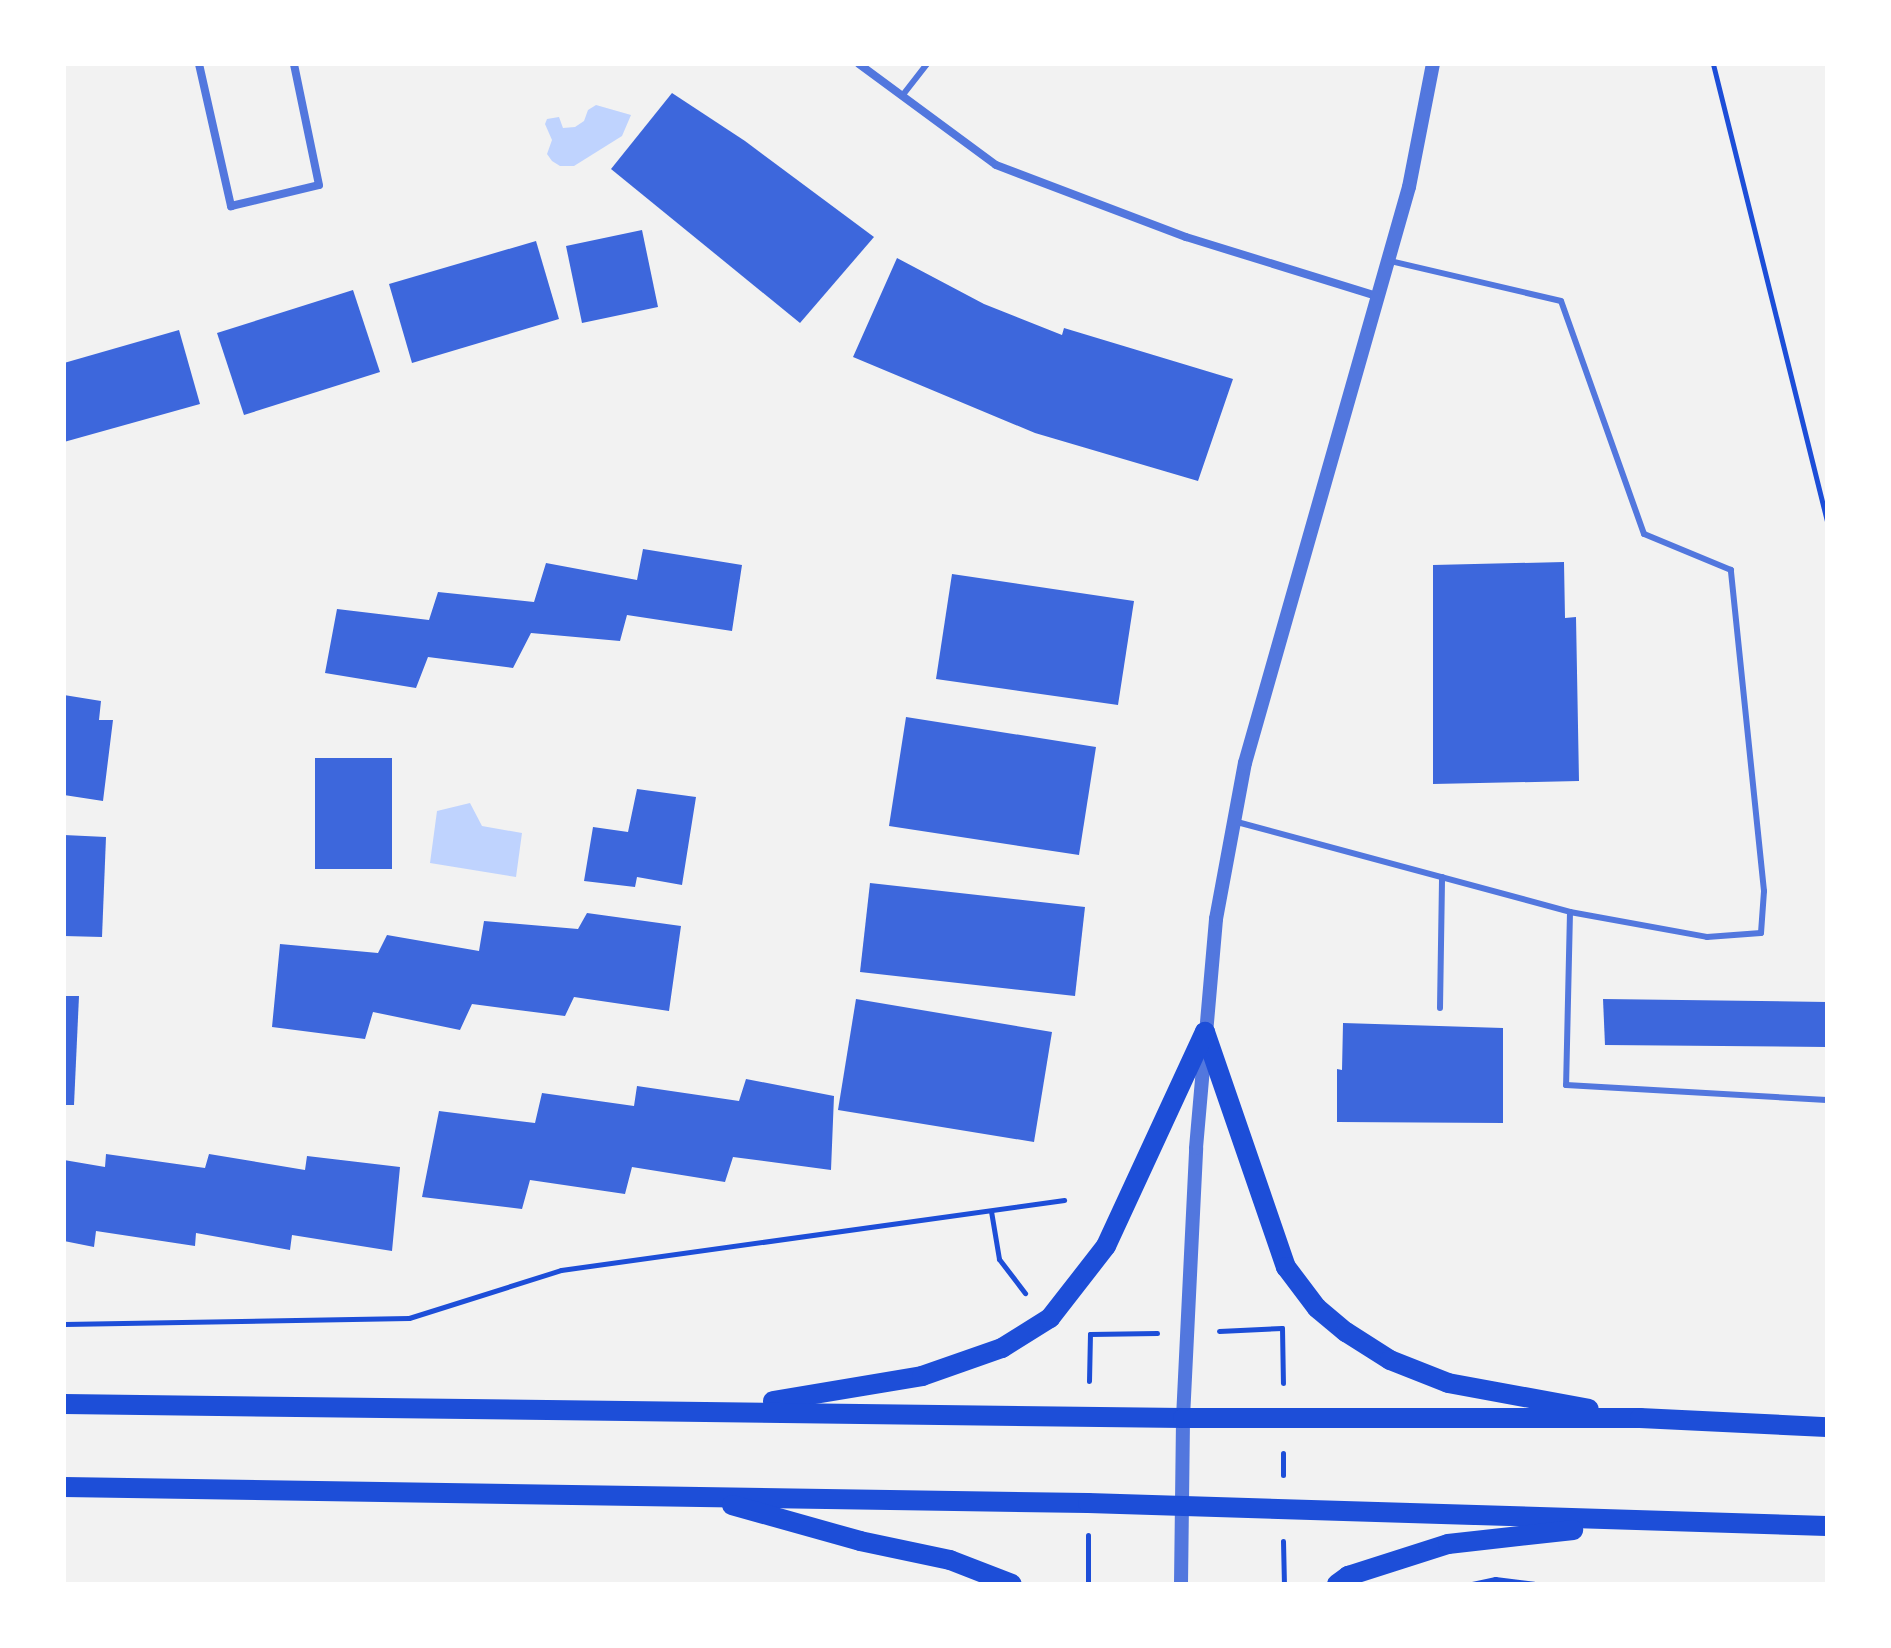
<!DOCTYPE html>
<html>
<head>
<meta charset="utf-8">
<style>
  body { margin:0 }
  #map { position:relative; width:1891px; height:1648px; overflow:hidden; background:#f2f2f2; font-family:"Crimson Pro",serif }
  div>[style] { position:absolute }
  .water>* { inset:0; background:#bfd3fe }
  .building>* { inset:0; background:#3d67dc }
  .path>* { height:5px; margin:-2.5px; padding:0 2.5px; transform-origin:2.5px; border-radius:2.5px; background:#1d4ed8 }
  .service>* { height:6px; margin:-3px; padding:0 3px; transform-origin:3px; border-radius:3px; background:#5277de }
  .minor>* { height:8px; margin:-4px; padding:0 4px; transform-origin:4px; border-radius:4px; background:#5277de }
  .tertiary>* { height:14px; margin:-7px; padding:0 7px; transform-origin:7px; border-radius:7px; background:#5277de }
  .primary>* { height:20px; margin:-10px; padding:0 10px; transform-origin:10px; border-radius:10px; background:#1d4ed8 }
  span { translate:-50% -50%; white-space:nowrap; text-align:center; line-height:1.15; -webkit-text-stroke:7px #fff; paint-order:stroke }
  .frame { position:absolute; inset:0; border:66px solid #fff; pointer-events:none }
</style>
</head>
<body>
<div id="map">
  <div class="water">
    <i style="clip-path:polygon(596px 105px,631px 115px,622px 136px,574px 166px,560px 166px,552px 161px,547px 154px,552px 140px,545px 124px,547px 119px,559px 117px,563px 128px,575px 127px,584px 121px,588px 110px)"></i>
    <i style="clip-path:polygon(470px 803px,482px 826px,522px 833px,516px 877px,430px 863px,437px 811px)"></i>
  </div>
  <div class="building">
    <i style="clip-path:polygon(672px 93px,745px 141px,874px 237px,800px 323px,611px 169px)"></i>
    <i style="clip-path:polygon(642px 230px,658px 307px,582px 323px,566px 246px)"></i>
    <i style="clip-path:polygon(536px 241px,559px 319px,412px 363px,389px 284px)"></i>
    <i style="clip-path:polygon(897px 258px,984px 304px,1062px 335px,1064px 328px,1233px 379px,1198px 481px,1035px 433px,853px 357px)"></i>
    <i style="clip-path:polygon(353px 290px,380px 372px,244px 415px,217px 333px)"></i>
    <i style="clip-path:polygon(179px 330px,200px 404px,64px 442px,64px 363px)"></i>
    <i style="clip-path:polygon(643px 549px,742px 565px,732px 631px,627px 615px,620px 641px,531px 633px,513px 668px,428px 657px,416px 688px,325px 673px,337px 609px,429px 620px,438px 592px,534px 602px,546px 563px,637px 580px)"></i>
    <i style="clip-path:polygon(1564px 562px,1565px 618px,1576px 617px,1579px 781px,1433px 784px,1433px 565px)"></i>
    <i style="clip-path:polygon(952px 574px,1134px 601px,1118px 705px,936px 679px)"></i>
    <i style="clip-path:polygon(64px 695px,101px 701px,99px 720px,113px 720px,103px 801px,64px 795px)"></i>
    <i style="clip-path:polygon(906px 717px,1096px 747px,1079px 855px,889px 826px)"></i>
    <i style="clip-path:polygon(315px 758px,392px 758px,392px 869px,315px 869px)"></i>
    <i style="clip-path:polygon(637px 789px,696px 797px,682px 885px,637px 877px,635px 887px,584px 881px,593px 827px,628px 832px)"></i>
    <i style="clip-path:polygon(64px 835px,106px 837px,102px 937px,64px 936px)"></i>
    <i style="clip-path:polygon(870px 883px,1085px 907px,1075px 996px,860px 972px)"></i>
    <i style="clip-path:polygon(587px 913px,681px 926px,669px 1011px,574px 997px,565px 1016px,472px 1004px,460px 1030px,373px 1012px,365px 1039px,272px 1027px,280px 944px,378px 953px,387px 935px,479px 951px,484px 921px,578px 929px)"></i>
    <i style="clip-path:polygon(64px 996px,79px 996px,74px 1105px,64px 1105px)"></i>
    <i style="clip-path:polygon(856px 999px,1052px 1032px,1034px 1142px,838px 1110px)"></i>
    <i style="clip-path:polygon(1603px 999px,1827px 1002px,1827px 1047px,1605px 1045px)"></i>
    <i style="clip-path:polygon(1343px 1023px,1503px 1028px,1503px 1123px,1337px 1122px,1337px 1069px,1342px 1070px)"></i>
    <i style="clip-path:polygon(746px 1079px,834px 1096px,831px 1170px,733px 1157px,725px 1182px,632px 1167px,625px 1194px,530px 1180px,522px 1209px,422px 1197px,439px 1111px,535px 1123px,542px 1093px,634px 1106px,637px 1086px,739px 1101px)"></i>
    <i style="clip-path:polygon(106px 1154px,205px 1168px,209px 1154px,305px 1170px,307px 1156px,400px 1167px,392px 1251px,292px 1235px,290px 1250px,196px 1233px,195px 1246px,96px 1231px,94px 1247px,64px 1241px,64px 1160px,105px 1167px)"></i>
  </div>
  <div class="path">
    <i style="left:1713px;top:64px;width:471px;rotate:76deg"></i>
    <i style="left:991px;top:1211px;width:49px;rotate:80.5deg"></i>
    <i style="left:999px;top:1259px;width:43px;rotate:52.6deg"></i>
    <i style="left:64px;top:1324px;width:345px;rotate:-1deg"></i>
    <i style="left:409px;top:1318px;width:159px;rotate:-17.5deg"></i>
    <i style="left:561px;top:1270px;width:508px;rotate:-7.92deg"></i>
    <i style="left:1219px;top:1331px;width:63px;rotate:-2.7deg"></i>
    <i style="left:1282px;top:1328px;width:55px;rotate:89deg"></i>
    <i style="left:1089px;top:1381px;width:47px;rotate:-88.8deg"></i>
    <i style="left:1090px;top:1334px;width:67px;rotate:-0.9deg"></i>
    <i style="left:1283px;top:1453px;width:22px;rotate:90deg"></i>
    <i style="left:1283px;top:1541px;width:43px;rotate:88.7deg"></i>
    <i style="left:1088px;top:1584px;width:49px;rotate:-90deg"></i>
    <i style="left:1472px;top:1584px;width:24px;rotate:-12deg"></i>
    <i style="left:1495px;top:1579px;width:39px;rotate:7deg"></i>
  </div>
  <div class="service">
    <i style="left:902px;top:96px;width:41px;rotate:-52deg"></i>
    <i style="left:1237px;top:822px;width:345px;rotate:15.1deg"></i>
    <i style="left:1570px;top:912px;width:139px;rotate:10.3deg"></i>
    <i style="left:1707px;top:937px;width:54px;rotate:-4.2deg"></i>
    <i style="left:1761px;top:933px;width:42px;rotate:-85.9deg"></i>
    <i style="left:1764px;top:891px;width:323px;rotate:-95.9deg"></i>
    <i style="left:1731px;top:570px;width:94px;rotate:-157.5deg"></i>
    <i style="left:1644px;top:534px;width:247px;rotate:-109.6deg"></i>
    <i style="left:1561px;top:301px;width:176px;rotate:-166.8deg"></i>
    <i style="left:1570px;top:912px;width:173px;rotate:91.3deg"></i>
    <i style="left:1566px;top:1085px;width:261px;rotate:3.3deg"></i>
    <i style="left:1440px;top:1008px;width:131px;rotate:-89.1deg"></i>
  </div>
  <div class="minor">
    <i style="left:199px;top:64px;width:146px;rotate:77.3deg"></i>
    <i style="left:231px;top:206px;width:90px;rotate:-13.4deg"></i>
    <i style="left:319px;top:185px;width:124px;rotate:-101.7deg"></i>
    <i style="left:859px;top:64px;width:170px;rotate:36.4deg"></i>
    <i style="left:996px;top:165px;width:203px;rotate:20.8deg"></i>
    <i style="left:1186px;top:237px;width:200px;rotate:17.2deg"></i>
  </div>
  <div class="tertiary">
    <i style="left:1181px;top:1584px;width:166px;rotate:-89.3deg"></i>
    <i style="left:1183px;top:1418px;width:270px;rotate:-87.2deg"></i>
    <i style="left:1196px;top:1148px;width:230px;rotate:-85deg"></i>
    <i style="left:1216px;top:919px;width:159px;rotate:-79.5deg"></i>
    <i style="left:1245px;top:763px;width:599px;rotate:-74.11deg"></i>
    <i style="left:1409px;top:187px;width:125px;rotate:-79deg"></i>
  </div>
  <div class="primary">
    <i style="left:1205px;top:1032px;width:249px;rotate:71deg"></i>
    <i style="left:1286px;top:1267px;width:51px;rotate:52.9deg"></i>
    <i style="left:1317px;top:1308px;width:38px;rotate:40deg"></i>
    <i style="left:1346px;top:1332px;width:52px;rotate:32.5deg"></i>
    <i style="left:1390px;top:1360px;width:62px;rotate:21.6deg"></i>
    <i style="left:1448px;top:1383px;width:143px;rotate:10.4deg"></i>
    <i style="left:773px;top:1401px;width:151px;rotate:-9.5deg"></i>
    <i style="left:922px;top:1376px;width:85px;rotate:-19.3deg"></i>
    <i style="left:1002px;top:1348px;width:57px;rotate:-32deg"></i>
    <i style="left:1050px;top:1318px;width:91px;rotate:-52.1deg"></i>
    <i style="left:1106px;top:1246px;width:236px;rotate:-65.2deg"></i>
    <i style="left:64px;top:1404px;width:1119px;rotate:0.72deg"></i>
    <i style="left:1183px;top:1418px;width:457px"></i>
    <i style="left:1640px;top:1418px;width:187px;rotate:2.8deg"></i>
    <i style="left:64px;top:1487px;width:1024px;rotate:0.9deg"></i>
    <i style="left:1088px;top:1503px;width:739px;rotate:1.78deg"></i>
    <i style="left:732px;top:1505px;width:133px;rotate:15.7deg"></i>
    <i style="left:860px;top:1541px;width:92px;rotate:11.9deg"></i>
    <i style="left:950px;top:1560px;width:66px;rotate:21.2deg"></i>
    <i style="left:1337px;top:1584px;width:14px;rotate:-36deg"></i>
    <i style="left:1348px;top:1576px;width:105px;rotate:-17.7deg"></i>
    <i style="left:1448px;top:1544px;width:126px;rotate:-6.4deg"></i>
  </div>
  <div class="frame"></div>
</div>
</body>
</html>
